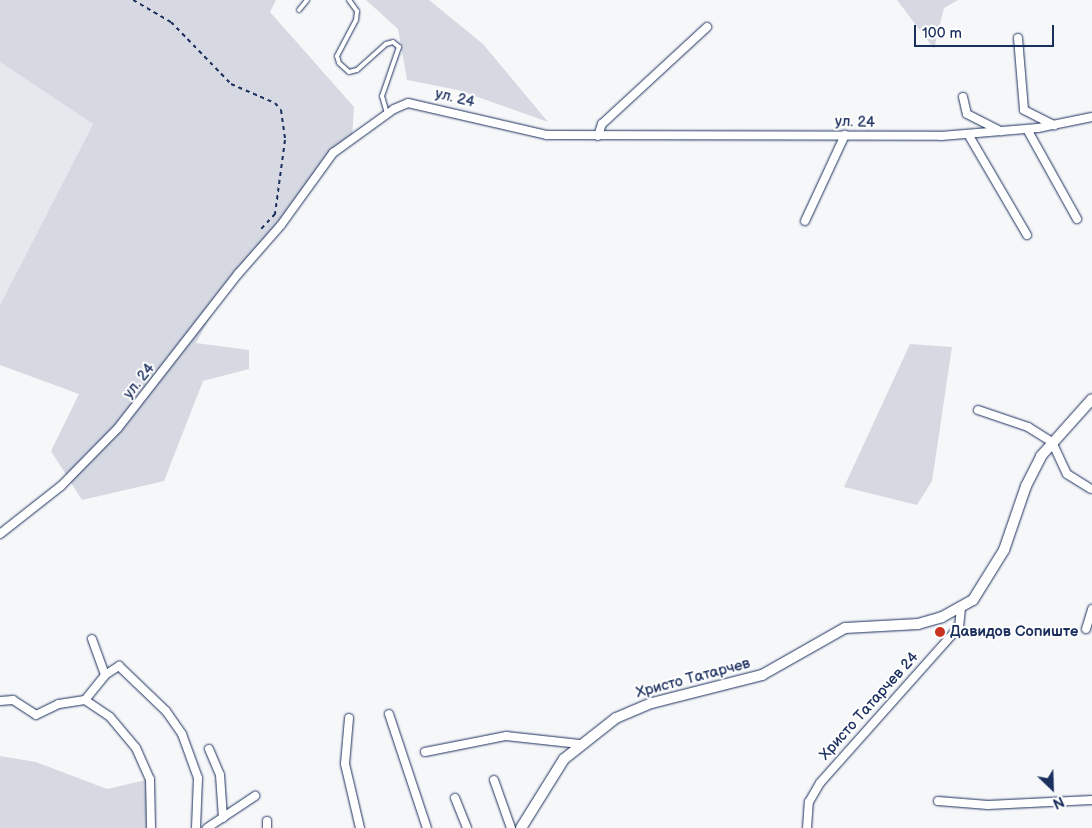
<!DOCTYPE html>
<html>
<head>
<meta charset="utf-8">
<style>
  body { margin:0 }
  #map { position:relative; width:1092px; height:828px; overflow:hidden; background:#f6f7f9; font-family:"Balsamiq Sans",sans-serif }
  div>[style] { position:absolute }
  .built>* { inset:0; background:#e6e8ee }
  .green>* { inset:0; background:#d6d9e2 }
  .path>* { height:2px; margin-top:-1px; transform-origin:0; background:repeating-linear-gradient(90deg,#1b2f5e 0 4px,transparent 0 8px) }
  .roads { filter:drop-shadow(0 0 1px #1b2f5e) drop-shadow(0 0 1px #1b2f5e) }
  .lane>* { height:4px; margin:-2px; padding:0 2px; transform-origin:2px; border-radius:2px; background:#fff }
  .street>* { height:8px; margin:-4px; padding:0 4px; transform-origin:4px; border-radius:4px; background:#fff }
  .secondary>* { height:10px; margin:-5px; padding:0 5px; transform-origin:5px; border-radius:5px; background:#fff }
  .dots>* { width:14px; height:14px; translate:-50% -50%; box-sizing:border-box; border:2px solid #fff; border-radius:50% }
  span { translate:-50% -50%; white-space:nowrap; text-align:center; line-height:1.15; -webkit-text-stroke:4px #fff; paint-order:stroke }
  .street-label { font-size:15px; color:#1b2f5e }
  .poi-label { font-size:15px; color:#1b2f5e; font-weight:700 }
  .left { translate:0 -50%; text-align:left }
  .north { position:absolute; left:1027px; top:763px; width:50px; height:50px; -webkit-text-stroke:4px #fff; paint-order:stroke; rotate:156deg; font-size:14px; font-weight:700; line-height:20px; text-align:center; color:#1b2f5e }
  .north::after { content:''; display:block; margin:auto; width:18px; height:22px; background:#1b2f5e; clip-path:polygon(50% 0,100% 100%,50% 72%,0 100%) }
  .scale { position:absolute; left:914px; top:25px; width:140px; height:22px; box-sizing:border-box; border:2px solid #1b2f5e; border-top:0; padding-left:6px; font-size:15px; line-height:18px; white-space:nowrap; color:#1b2f5e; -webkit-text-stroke:4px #fff; paint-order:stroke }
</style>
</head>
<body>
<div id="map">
  <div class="built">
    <i style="clip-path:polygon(0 62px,93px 124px,0 305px)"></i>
  </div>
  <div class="green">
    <i style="clip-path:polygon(0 0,276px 0,270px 12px,354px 107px,352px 141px,327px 159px,282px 225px,223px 294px,196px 343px,249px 350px,249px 369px,203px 381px,164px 481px,82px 500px,51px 451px,79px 394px,0 365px,0 305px,93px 124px,0 62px)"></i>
    <i style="clip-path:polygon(366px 0,429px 0,483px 44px,548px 122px,458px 90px,407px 80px,398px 29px)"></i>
    <i style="clip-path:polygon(897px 0,958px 0,944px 8px,934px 49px)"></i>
    <i style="clip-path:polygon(910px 344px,952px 347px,932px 481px,917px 505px,844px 487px)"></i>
    <i style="clip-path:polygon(0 756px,36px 762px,107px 789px,150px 779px,151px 828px,0 828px)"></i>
  </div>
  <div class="path">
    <i style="left:133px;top:0;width:44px;rotate:30.1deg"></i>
    <i style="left:171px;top:22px;width:86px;rotate:45.9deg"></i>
    <i style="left:231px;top:84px;width:48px;rotate:23.4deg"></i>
    <i style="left:275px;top:103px;width:9px;rotate:49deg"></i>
    <i style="left:281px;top:110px;width:30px;rotate:82deg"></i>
    <i style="left:285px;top:140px;width:75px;rotate:97.7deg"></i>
    <i style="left:275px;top:214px;width:21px;rotate:133deg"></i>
  </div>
  <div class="roads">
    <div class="lane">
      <i style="left:349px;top:0;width:14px;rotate:54deg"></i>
      <i style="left:357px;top:11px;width:9px;rotate:96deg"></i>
      <i style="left:356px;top:20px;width:41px;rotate:117.8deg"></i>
      <i style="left:337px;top:56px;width:7px;rotate:74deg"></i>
      <i style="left:339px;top:63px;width:13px;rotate:42deg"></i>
      <i style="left:349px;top:72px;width:8px;rotate:-14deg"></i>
      <i style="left:357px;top:70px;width:39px;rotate:-42deg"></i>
      <i style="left:386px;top:44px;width:7px;rotate:-16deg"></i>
      <i style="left:393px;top:42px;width:8px;rotate:40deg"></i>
      <i style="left:399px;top:47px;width:52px;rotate:109.1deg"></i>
      <i style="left:382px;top:96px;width:18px;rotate:74deg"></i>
      <i style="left:299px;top:10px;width:13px;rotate:-51deg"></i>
    </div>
    <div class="street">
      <i style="left:1018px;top:38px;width:72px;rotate:85.2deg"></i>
      <i style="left:1024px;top:110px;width:34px;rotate:27deg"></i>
      <i style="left:963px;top:97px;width:17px;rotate:77deg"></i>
      <i style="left:967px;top:114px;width:38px;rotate:27deg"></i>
      <i style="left:1027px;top:129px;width:103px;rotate:60.9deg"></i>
      <i style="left:968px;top:134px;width:117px;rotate:59.7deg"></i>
      <i style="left:598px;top:136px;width:13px;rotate:-72deg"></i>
      <i style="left:602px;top:124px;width:143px;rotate:-42.7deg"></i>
      <i style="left:805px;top:221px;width:95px;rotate:-65.1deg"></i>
      <i style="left:978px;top:410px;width:53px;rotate:18.8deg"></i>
      <i style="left:1028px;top:427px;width:28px;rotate:32deg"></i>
      <i style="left:1052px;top:442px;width:35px;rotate:65deg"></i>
      <i style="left:1067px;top:474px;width:28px;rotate:32deg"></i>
      <i style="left:0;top:534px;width:78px;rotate:-38.2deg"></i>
      <i style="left:61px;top:486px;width:81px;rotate:-45.5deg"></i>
      <i style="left:118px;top:428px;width:195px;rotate:-52.1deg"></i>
      <i style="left:238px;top:274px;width:65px;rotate:-48.7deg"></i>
      <i style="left:281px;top:225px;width:89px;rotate:-54.2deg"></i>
      <i style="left:333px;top:153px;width:75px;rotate:-35.8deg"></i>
      <i style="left:394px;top:109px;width:15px;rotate:-23deg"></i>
      <i style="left:408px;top:103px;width:143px;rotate:13deg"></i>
      <i style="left:547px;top:135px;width:394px;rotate:0.1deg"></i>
      <i style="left:941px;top:136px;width:97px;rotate:-4.7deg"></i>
      <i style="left:1038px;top:128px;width:55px;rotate:-11.5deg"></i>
      <i style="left:1086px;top:629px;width:21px;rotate:-73deg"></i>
      <i style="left:92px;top:639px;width:38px;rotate:70deg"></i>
      <i style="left:85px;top:700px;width:32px;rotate:-51deg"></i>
      <i style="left:105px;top:675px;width:17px;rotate:-33deg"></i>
      <i style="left:119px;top:666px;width:65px;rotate:43.8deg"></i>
      <i style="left:166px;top:711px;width:28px;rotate:55deg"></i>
      <i style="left:182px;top:734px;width:47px;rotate:70deg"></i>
      <i style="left:198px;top:778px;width:50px;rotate:92.3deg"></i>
      <i style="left:0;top:701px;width:13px;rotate:-4deg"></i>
      <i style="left:13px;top:700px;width:27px;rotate:33deg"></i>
      <i style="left:36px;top:715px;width:25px;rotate:-26deg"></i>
      <i style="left:59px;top:704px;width:26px;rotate:-9deg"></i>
      <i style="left:85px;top:700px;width:30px;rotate:34deg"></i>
      <i style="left:110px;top:717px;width:40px;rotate:50deg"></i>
      <i style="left:136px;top:748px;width:34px;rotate:66deg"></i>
      <i style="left:150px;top:779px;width:49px;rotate:88.8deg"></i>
      <i style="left:389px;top:714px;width:120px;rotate:71.6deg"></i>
      <i style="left:349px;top:718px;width:46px;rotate:95deg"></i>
      <i style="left:345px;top:764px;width:66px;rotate:76.8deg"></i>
      <i style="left:209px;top:749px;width:28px;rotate:67deg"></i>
      <i style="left:220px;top:775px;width:43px;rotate:86deg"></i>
      <i style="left:425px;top:752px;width:83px;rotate:-11.2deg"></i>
      <i style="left:506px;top:736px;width:74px;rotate:6.2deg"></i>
      <i style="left:494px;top:780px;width:51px;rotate:70.5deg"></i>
      <i style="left:455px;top:798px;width:32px;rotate:68deg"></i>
      <i style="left:938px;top:801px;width:50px;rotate:4.6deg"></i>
      <i style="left:988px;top:805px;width:104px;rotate:-2.8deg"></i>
      <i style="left:267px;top:821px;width:7px;rotate:90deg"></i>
      <i style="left:207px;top:828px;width:58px;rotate:-33.7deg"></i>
      <i style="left:807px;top:828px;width:26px;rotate:-86deg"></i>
      <i style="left:809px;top:802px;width:22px;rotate:-60deg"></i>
      <i style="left:820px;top:783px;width:209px;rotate:-48.3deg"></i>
      <i style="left:959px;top:627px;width:19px;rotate:-84deg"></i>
    </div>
    <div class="secondary">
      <i style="left:521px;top:828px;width:81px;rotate:-58.1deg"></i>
      <i style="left:564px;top:759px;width:66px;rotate:-38.3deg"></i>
      <i style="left:616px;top:718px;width:39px;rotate:-23deg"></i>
      <i style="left:652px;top:703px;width:114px;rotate:-14.3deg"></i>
      <i style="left:762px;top:675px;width:95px;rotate:-29.5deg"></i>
      <i style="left:845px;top:628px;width:73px;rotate:-3.1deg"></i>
      <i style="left:918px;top:624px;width:25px;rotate:-16deg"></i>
      <i style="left:942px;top:617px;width:35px;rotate:-29deg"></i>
      <i style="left:973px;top:600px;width:59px;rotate:-58.2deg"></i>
      <i style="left:1004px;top:550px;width:68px;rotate:-71deg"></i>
      <i style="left:1026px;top:486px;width:34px;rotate:-63deg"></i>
      <i style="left:1041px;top:456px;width:76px;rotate:-48.2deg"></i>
    </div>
  </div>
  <div class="dots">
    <i style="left:940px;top:632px;background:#c8321e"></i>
  </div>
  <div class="street-label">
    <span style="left:455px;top:98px;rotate:14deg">ул. 24</span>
    <span style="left:855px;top:122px;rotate:2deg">ул. 24</span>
    <span style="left:139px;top:381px;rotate:-51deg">ул. 24</span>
    <span style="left:693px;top:678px;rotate:-15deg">Христо Татарчев</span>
    <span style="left:869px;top:706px;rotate:-48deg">Христо Татарчев 24</span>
  </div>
  <div class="poi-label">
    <span class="left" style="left:950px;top:632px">Давидов Сопиште</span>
  </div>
  <div class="north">N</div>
  <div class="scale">100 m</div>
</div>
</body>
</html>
